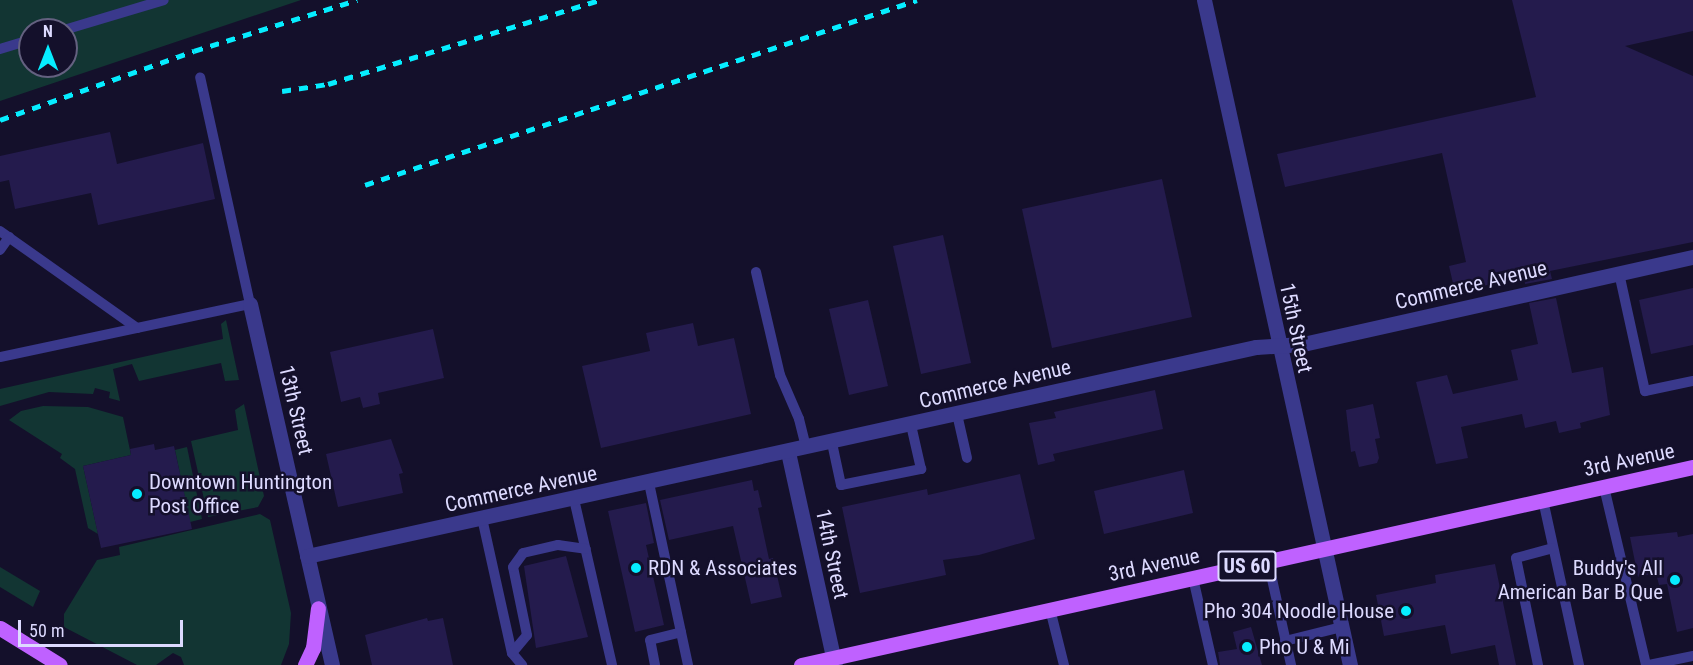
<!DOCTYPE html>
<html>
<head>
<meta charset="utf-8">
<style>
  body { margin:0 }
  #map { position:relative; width:1693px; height:665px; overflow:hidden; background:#14102b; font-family:"Roboto Condensed",sans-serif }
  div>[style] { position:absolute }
  .green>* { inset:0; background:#123533 }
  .building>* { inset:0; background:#241b4d }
  .service>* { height:10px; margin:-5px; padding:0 5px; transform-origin:5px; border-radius:5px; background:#3a398c }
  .minor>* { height:15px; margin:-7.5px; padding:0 7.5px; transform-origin:7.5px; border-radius:7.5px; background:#3a398c }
  .primary>* { height:15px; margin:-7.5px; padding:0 7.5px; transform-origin:7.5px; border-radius:7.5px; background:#bf61ff }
  .rail>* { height:4.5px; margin-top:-2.25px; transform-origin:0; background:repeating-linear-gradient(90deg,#06edff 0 9px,transparent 0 17px) }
  .dots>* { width:16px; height:16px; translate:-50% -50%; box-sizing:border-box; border:3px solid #14102b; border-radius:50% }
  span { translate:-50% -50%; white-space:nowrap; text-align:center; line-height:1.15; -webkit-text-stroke:5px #14102b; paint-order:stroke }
  .shield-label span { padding:2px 4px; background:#14102b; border:2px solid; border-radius:4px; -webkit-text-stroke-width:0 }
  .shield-label { font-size:20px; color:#dddaff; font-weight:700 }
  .street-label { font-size:21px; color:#dddaff }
  .poi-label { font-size:21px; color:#dddaff }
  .left { translate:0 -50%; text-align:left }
  .right { translate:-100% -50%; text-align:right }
  .north { position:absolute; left:18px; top:18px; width:60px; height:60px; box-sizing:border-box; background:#14102b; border:2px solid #646180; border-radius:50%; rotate:0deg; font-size:16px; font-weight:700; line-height:24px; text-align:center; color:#dddaff }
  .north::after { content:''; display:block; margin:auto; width:21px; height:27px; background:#06edff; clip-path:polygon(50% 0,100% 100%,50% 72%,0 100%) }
  .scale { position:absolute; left:18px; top:620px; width:165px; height:27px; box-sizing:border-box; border:3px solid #dddaff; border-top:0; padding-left:8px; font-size:18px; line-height:21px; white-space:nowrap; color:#dddaff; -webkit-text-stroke:4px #14102b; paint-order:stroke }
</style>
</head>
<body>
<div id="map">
  <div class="green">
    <i style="clip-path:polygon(evenodd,0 0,301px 0,0 101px,0 0,30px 30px,66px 30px,66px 66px,30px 66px,30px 30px)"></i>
    <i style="clip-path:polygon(226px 320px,239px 380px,225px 381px,221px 363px,139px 381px,132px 364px,113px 369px,120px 401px,109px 398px,110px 392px,95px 388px,93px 394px,49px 392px,0 406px,0 389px,223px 339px,221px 324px)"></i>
    <i style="clip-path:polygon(244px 404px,264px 496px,258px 507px,208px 517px,191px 441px,238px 430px,235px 410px)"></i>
    <i style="clip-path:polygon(43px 406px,88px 407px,123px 417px,131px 455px,83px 466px,98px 534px,88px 528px,75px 469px,60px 458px,62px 454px,9px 420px,21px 411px)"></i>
    <i style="clip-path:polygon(187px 447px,202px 519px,190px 522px,175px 450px)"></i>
    <i style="clip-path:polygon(260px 514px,270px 520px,291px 613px,289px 644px,281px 665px,184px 665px,181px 657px,173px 653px,156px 665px,137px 665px,64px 627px,64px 614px,97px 560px,120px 555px,119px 547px)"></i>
    <i style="clip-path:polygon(0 567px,40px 591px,33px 607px,0 587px)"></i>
  </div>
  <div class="building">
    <i style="clip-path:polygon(1512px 0,1693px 0,1693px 31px,1625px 46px,1693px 76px,1693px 242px,1550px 271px,1552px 279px,1525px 284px,1524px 277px,1455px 292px,1449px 266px,1466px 262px,1442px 153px,1285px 187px,1277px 154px,1536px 97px)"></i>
    <i style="clip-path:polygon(110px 132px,117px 164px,203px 143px,215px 199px,98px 225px,91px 193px,15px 209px,9px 180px,0 182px,0 156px)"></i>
    <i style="clip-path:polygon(1162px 179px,1192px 317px,1052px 348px,1022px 209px)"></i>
    <i style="clip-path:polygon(943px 235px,971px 363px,921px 374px,893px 246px)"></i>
    <i style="clip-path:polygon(1693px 288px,1693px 345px,1651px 354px,1639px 300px)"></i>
    <i style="clip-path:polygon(1556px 298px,1572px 373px,1603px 367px,1610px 415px,1580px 423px,1581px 428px,1559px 433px,1556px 421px,1525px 428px,1522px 414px,1461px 427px,1468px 458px,1436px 464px,1416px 382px,1447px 375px,1453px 394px,1518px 380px,1511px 350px,1538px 344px,1529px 303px)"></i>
    <i style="clip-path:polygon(868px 300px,888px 386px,849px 395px,829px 309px)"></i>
    <i style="clip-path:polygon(693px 323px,698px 346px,734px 338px,751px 414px,601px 448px,582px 366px,650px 351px,646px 333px)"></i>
    <i style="clip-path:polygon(433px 329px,444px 378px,378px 393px,380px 404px,363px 408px,360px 397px,341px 402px,330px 352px)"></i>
    <i style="clip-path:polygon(1155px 390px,1163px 429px,1053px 454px,1055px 461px,1038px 465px,1029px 423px,1056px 418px,1054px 412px)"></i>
    <i style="clip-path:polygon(1373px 404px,1380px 438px,1375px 439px,1379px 458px,1377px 463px,1359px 467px,1355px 451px,1351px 452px,1346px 410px)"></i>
    <i style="clip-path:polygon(391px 439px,403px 473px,399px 474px,403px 493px,338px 507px,326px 454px)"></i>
    <i style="clip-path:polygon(154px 444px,155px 450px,174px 446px,192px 529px,101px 548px,83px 466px,131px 455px,130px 449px)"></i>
    <i style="clip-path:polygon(1184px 470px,1193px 513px,1104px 534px,1094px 491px)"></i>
    <i style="clip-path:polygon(1020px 474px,1035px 539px,979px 555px,943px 560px,946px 575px,860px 593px,842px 507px,927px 489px,928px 495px)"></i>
    <i style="clip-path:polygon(752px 480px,754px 491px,758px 490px,762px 507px,758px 508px,769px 559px,773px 558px,782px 597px,751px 604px,733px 526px,669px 540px,660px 500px)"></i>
    <i style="clip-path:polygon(646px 503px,654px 543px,646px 545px,664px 625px,635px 632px,608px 511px)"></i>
    <i style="clip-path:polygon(1677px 532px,1678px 537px,1693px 534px,1693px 628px,1677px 632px,1667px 584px,1659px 585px,1656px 573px,1638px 577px,1630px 537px)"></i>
    <i style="clip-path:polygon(566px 556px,588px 637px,536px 648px,524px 566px)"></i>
    <i style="clip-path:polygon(1495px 564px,1516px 665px,1499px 665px,1495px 645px,1451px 654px,1445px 625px,1384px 636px,1376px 595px,1436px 583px,1435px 575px)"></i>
    <i style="clip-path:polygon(427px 618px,428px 621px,443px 618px,453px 665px,372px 665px,365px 635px)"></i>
    <i style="clip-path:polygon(1251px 627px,1262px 665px,1220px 665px,1218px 652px,1237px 649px,1233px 632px)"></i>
  </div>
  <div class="service">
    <i style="left:64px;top:30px;width:104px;rotate:-16.7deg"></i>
    <i style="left:0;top:49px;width:31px;rotate:-17deg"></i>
    <i style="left:0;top:231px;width:168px;rotate:35.3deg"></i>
    <i style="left:0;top:250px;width:16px;rotate:-55deg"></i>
    <i style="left:756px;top:272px;width:106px;rotate:76.9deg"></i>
    <i style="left:780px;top:375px;width:48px;rotate:66.6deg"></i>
    <i style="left:799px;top:419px;width:30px;rotate:76deg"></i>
    <i style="left:1619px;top:273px;width:121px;rotate:77.6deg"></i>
    <i style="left:1645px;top:391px;width:49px;rotate:-11.8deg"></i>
    <i style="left:0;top:357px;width:256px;rotate:-12deg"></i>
    <i style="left:250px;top:304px;width:232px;rotate:-102.4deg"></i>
    <i style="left:957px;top:414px;width:45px;rotate:77.2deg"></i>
    <i style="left:832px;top:443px;width:43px;rotate:77.9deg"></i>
    <i style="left:841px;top:485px;width:82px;rotate:-11.3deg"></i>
    <i style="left:921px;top:469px;width:45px;rotate:-102.8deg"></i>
    <i style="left:649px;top:483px;width:186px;rotate:77.9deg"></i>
    <i style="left:1604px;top:487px;width:183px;rotate:76.7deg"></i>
    <i style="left:574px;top:499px;width:170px;rotate:77.1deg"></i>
    <i style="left:1543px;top:500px;width:169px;rotate:77.7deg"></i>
    <i style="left:482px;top:518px;width:138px;rotate:77.5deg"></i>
    <i style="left:512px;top:653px;width:16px;rotate:50deg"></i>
    <i style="left:1268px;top:561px;width:107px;rotate:77.5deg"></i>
    <i style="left:1193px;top:578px;width:89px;rotate:77.1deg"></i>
    <i style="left:1050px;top:609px;width:58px;rotate:76deg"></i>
    <i style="left:1285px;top:641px;width:59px;rotate:-13.8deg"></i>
    <i style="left:512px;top:653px;width:23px;rotate:-50deg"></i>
    <i style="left:527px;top:635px;width:69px;rotate:-101.6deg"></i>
    <i style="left:513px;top:567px;width:17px;rotate:-54deg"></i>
    <i style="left:523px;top:553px;width:36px;rotate:-13deg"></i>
    <i style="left:558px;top:545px;width:28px;rotate:8deg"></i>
    <i style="left:655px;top:665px;width:25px;rotate:-101deg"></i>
    <i style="left:650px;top:640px;width:32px;rotate:-14deg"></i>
    <i style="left:1538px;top:665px;width:109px;rotate:-101.6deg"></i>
    <i style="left:1516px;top:558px;width:38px;rotate:-15deg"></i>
    <i style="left:1649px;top:665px;width:45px;rotate:-11.6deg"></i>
  </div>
  <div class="minor">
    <i style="left:1204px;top:0;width:681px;rotate:77.62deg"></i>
    <i style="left:250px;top:304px;width:370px;rotate:77.2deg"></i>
    <i style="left:788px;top:452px;width:218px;rotate:77.6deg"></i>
    <i style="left:307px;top:556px;width:972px;rotate:-12.42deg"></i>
    <i style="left:1256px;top:347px;width:47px;rotate:-3.7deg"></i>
    <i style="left:1303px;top:344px;width:400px;rotate:-12.6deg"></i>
  </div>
  <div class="primary">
    <i style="left:0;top:628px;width:70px;rotate:31.7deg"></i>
    <i style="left:305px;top:665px;width:19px;rotate:-65deg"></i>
    <i style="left:313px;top:648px;width:40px;rotate:-82.9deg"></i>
    <i style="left:801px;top:665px;width:914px;rotate:-12.52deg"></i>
  </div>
  <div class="rail">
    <i style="left:282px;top:91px;width:47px;rotate:-8.7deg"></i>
    <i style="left:328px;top:84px;width:284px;rotate:-17.2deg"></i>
    <i style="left:0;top:120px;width:206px;rotate:-19.6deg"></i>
    <i style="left:194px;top:51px;width:171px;rotate:-17.4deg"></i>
    <i style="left:365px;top:185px;width:582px;rotate:-18.53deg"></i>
  </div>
  <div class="dots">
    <i style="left:137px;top:494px;background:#06edff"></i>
    <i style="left:636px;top:568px;background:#06edff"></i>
    <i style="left:1675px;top:580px;background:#06edff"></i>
    <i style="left:1406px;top:611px;background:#06edff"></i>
    <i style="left:1247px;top:647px;background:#06edff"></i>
  </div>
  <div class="shield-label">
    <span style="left:1247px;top:566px">US 60</span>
  </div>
  <div class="street-label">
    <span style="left:1471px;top:285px;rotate:-13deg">Commerce Avenue</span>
    <span style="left:1296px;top:328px;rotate:78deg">15th Street</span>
    <span style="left:995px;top:384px;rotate:-13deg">Commerce Avenue</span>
    <span style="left:296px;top:410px;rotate:77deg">13th Street</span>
    <span style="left:1629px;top:460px;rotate:-12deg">3rd Avenue</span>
    <span style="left:521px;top:489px;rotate:-12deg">Commerce Avenue</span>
    <span style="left:832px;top:554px;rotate:78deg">14th Street</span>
    <span style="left:1154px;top:565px;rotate:-12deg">3rd Avenue</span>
  </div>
  <div class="poi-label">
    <span class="left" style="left:149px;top:494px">Downtown Huntington<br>Post Office</span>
    <span class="left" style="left:648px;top:568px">RDN &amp; Associates</span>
    <span class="right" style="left:1663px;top:580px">Buddy's All<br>American Bar B Que</span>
    <span class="right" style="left:1394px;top:611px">Pho 304 Noodle House</span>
    <span class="left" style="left:1259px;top:647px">Pho U &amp; Mi</span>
  </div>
  <div class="north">N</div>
  <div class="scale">50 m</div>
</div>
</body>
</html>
